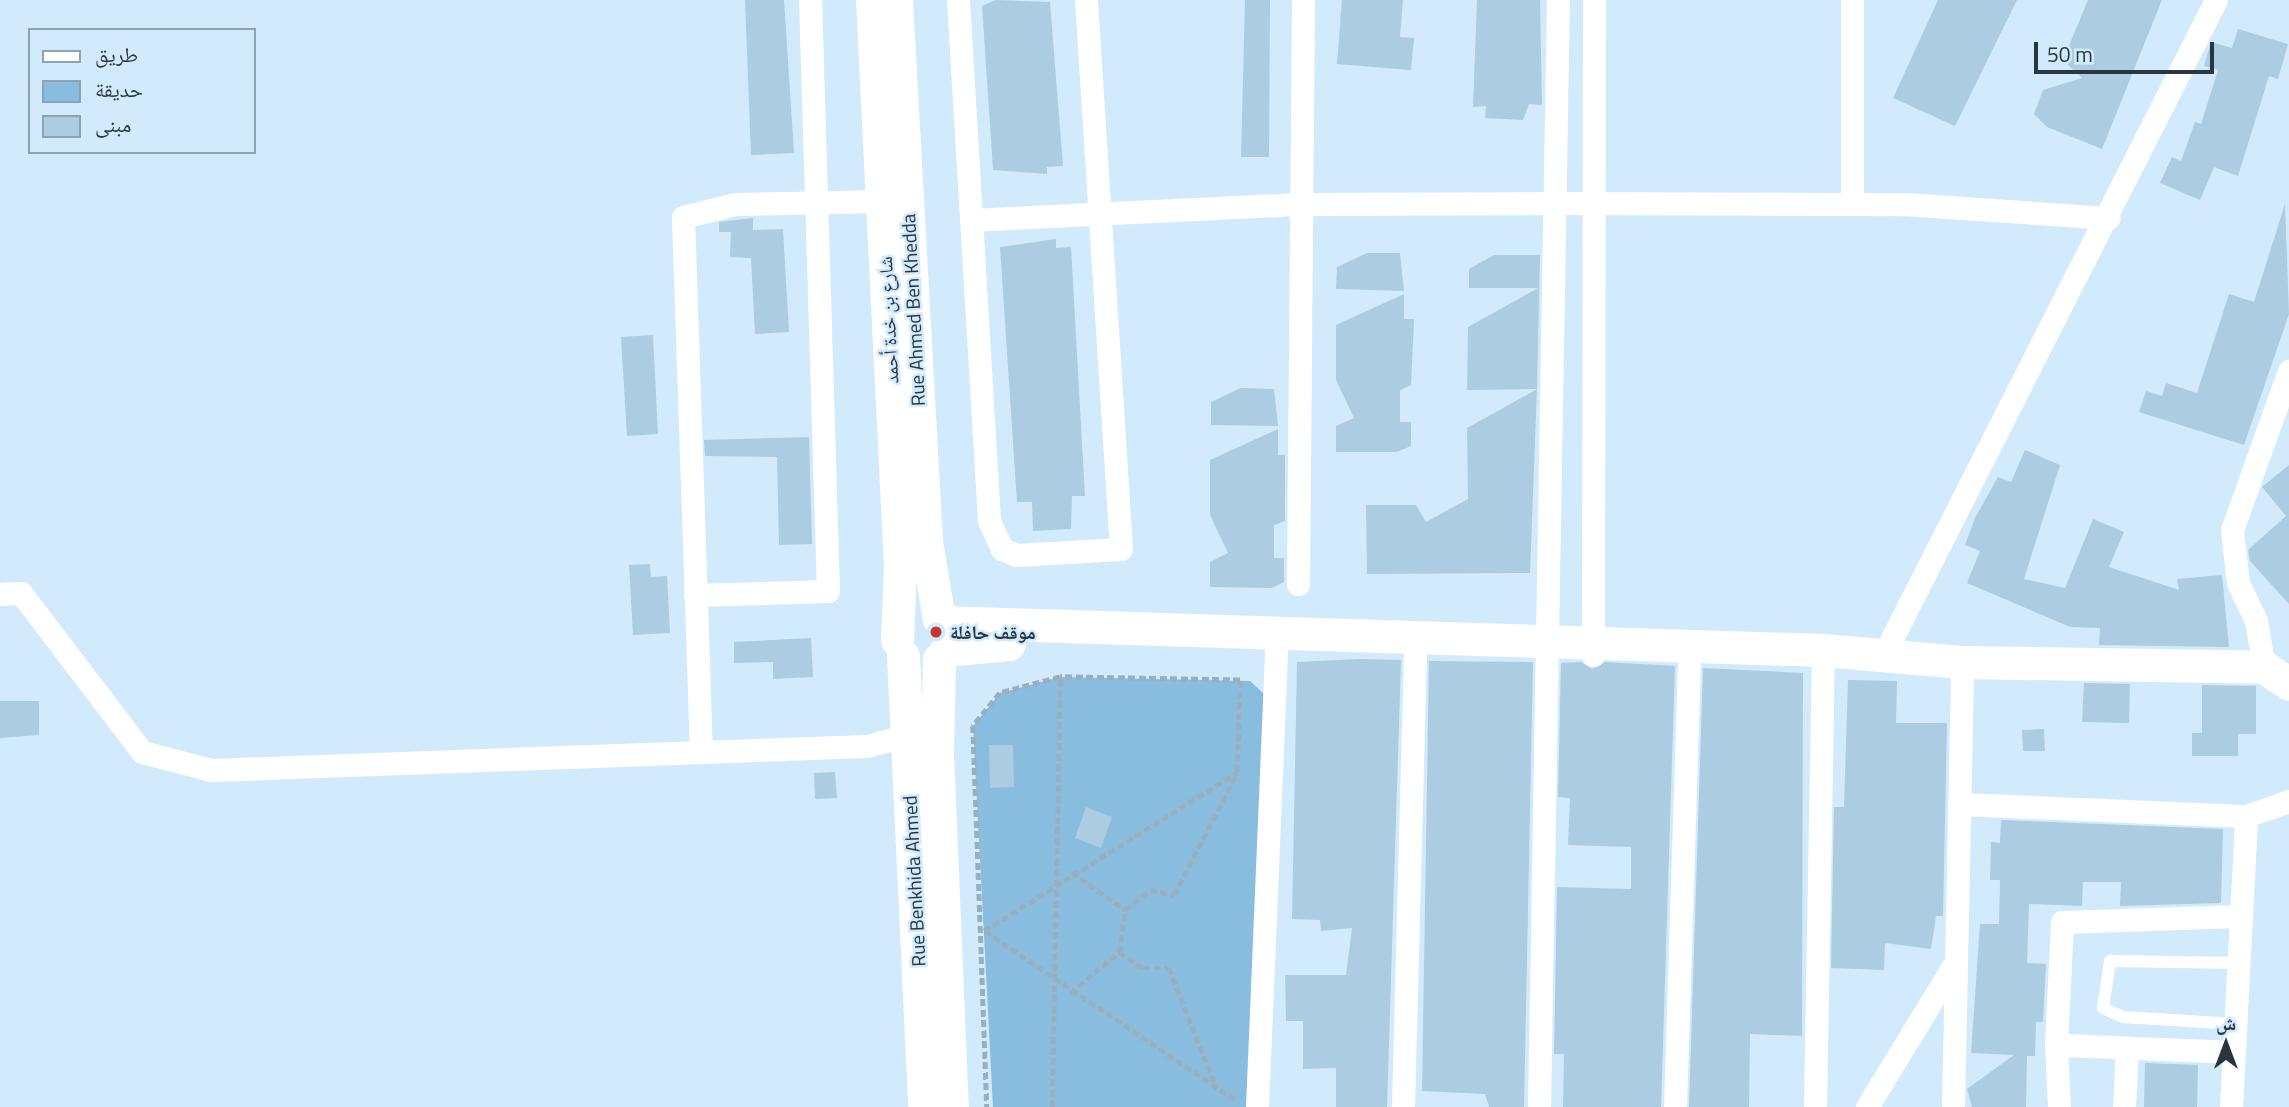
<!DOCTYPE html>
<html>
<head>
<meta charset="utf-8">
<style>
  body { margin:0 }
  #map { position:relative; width:2289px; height:1107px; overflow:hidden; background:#d1ebfd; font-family:"Titillium Web","Noto Naskh Arabic",sans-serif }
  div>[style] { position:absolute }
  .green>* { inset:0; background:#88bde0 }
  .building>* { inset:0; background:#abcce1 }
  .path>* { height:4.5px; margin-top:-2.25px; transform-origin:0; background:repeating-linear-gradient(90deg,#99afbe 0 7px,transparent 0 10.5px) }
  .lane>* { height:12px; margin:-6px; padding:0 6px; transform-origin:6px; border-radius:6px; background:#fff }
  .street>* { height:23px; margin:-11.5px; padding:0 11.5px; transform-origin:11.5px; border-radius:11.5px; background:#fff }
  .secondary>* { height:33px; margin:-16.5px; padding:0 16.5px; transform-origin:16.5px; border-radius:16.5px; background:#fff }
  .dots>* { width:19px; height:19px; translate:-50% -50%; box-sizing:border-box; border:4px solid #d1ebfd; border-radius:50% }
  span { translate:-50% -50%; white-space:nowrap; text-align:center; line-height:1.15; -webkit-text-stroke:5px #d1ebfd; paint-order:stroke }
  .street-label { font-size:19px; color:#29363f }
  .poi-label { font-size:19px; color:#29363f; font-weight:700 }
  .left { translate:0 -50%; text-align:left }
  .legend { position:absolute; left:28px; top:28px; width:228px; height:126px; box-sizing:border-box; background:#d1ebfd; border:2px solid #8ea3b1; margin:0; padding:9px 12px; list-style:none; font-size:21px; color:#29363f }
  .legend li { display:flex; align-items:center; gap:14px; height:35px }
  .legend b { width:35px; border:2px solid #8ea3b1 }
  .north { position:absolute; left:2191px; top:1009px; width:70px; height:70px; -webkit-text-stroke:5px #d1ebfd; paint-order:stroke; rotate:0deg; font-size:19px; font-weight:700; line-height:28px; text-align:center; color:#29363f }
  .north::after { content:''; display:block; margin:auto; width:24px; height:32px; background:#29363f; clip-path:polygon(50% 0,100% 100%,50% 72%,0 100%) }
  .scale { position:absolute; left:2034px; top:42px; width:180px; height:32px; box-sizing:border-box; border:4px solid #29363f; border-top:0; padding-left:9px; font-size:21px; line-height:24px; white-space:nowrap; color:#29363f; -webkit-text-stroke:5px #d1ebfd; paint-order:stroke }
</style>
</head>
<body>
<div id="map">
  <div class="green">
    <i style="clip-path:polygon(1060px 677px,1250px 681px,1266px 696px,1257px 1107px,993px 1107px,973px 726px,1000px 693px)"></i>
  </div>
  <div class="building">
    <i style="clip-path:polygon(745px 0,784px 0,794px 153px,751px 155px)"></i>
    <i style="clip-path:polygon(996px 0,1050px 2px,1063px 166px,1047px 167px,1047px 174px,993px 170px,982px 6px)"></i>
    <i style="clip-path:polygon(1245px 0,1270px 0,1269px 157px,1241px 157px)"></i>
    <i style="clip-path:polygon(1342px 0,1403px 0,1400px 37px,1414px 38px,1411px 70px,1337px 64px)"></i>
    <i style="clip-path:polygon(1477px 0,1540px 0,1542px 105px,1529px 104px,1523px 120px,1485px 118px,1486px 106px,1473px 107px)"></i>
    <i style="clip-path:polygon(1938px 0,2017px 0,1955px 126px,1893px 98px)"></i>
    <i style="clip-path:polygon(2088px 0,2162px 0,2102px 149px,2047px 127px,2034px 114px,2043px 90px,2082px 78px,2063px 60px)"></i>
    <i style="clip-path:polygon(2238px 29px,2288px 44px,2278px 79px,2269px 76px,2238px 176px,2214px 167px,2200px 200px,2160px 183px,2172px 157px,2181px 161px,2195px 122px,2201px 124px,2218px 70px,2204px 66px,2211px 42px,2232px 48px)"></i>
    <i style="clip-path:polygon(2285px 204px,2289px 314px,2244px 445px,2139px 412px,2146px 391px,2162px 396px,2166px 383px,2197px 393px,2229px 294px,2254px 302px)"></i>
    <i style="clip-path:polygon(753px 218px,753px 230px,783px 229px,789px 332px,755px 334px,751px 258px,730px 257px,731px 232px,719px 232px,719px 222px)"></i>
    <i style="clip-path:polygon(1056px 239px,1056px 248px,1071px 247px,1085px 496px,1072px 496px,1071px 529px,1033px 531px,1032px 502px,1017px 502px,1000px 247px)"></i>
    <i style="clip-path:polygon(1367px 253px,1400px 253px,1404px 291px,1336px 289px,1337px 267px)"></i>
    <i style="clip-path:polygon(1494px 255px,1540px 255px,1537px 389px,1467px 390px,1468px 327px,1538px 288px,1469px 288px,1469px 269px)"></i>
    <i style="clip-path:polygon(1404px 294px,1404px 319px,1414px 319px,1413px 343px,1411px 385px,1400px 390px,1400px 422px,1411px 422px,1411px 446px,1397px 452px,1336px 452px,1336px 426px,1354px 418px,1336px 380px,1336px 325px)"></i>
    <i style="clip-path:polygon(653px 335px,658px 434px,627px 436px,621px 337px)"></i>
    <i style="clip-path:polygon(1241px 388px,1274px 389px,1278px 426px,1211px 425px,1211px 402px)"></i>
    <i style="clip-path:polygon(1537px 389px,1530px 573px,1367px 574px,1366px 505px,1416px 505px,1426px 522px,1468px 499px,1467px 428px)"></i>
    <i style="clip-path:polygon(1278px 429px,1278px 455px,1285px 455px,1285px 521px,1274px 525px,1274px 558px,1284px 558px,1284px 582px,1272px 588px,1210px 587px,1210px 562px,1228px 553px,1210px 515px,1210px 460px)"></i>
    <i style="clip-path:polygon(809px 437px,812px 544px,779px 545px,777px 457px,705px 456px,704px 440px)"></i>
    <i style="clip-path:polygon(2025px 450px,2060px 465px,2024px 579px,2065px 588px,2093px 519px,2124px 532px,2109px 567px,2179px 590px,2177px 579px,2222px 575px,2229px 647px,2099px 645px,2100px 628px,2070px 627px,1967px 583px,1980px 551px,1965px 545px,1975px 518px,1998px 477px,2011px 482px)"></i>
    <i style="clip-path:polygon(2289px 465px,2289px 604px,2250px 561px,2248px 550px,2286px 516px,2262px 487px)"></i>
    <i style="clip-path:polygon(650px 564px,651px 577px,667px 576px,670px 633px,633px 635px,629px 565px)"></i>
    <i style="clip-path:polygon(811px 638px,813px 677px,773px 679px,773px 662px,734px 663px,734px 642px)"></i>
    <i style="clip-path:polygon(1360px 659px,1401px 660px,1387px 1107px,1336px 1107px,1336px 1068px,1303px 1069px,1303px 1021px,1286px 1021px,1285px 975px,1346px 975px,1352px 928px,1321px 931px,1320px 920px,1292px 919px,1297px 662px)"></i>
    <i style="clip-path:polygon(1429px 661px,1533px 662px,1524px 1107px,1489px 1107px,1485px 1094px,1422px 1091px)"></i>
    <i style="clip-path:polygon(1581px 662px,1592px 669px,1605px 662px,1675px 666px,1661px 1107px,1563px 1107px,1564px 1054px,1554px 1054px,1557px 887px,1631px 889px,1631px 847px,1568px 845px,1570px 798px,1558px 797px,1561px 663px)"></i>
    <i style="clip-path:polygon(1703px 668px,1803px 673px,1802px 1036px,1750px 1034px,1749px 1107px,1689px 1107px)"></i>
    <i style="clip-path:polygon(1848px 680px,1897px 681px,1896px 723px,1947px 723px,1943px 916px,1936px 916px,1931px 949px,1885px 943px,1884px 970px,1831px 968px,1834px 807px,1844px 807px)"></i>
    <i style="clip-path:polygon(2084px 683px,2130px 684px,2129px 723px,2082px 722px)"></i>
    <i style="clip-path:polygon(2202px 685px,2256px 686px,2256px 734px,2238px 734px,2238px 756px,2192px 756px,2192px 733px,2202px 733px)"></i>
    <i style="clip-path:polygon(0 701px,39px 701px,39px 735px,0 738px)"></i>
    <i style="clip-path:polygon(2044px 729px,2045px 751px,2023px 751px,2022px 730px)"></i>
    <i style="clip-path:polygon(989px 745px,1013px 745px,1014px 787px,990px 788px)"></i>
    <i style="clip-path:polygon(835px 772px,837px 798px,815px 799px,814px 773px)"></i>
    <i style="clip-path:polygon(1086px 807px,1112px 817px,1101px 848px,1075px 838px)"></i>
    <i style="clip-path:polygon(2001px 820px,2223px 829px,2221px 903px,2120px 906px,2121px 882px,2083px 882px,2082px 906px,2029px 904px,2027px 963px,2046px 964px,2043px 1022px,2036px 1022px,2035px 1056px,2027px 1056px,2026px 1107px,1972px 1107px,1967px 1089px,2014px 1055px,1971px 1053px,1980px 924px,1999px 924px,2000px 880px,1990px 880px,1991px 842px,2000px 843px)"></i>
    <i style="clip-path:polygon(2145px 1063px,2198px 1065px,2197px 1107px,2144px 1107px)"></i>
  </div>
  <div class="path">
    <i style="left:1072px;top:872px;width:65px;rotate:35.6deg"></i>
    <i style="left:1125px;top:910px;width:32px;rotate:-39deg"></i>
    <i style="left:1150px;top:890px;width:25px;rotate:12deg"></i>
    <i style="left:1174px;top:895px;width:137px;rotate:-62.7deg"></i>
    <i style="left:984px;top:931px;width:299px;rotate:-32.1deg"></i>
    <i style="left:1237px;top:772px;width:92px;rotate:-88.1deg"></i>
    <i style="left:1240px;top:680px;width:180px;rotate:-179deg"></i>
    <i style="left:1060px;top:677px;width:62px;rotate:165.1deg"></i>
    <i style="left:1000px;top:693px;width:43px;rotate:129.3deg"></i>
    <i style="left:973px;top:726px;width:381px;rotate:87.9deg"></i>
    <i style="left:985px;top:931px;width:303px;rotate:34deg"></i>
    <i style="left:1119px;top:952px;width:29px;rotate:34deg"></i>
    <i style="left:1143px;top:968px;width:26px"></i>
    <i style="left:1169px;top:968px;width:130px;rotate:68.4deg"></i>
    <i style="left:1070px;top:993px;width:64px;rotate:-39.9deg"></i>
    <i style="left:1119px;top:952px;width:42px;rotate:-81.9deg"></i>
    <i style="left:1052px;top:1107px;width:430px;rotate:-88.9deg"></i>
  </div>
  <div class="lane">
    <i style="left:2236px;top:1024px;width:113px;rotate:-176.5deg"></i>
    <i style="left:2123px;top:1017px;width:22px;rotate:-156deg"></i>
    <i style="left:2103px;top:1008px;width:48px;rotate:-81.5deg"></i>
    <i style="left:2110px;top:961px;width:128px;rotate:0.9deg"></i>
  </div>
  <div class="street">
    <i style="left:958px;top:0;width:522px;rotate:86.59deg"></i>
    <i style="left:989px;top:521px;width:31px;rotate:65deg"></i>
    <i style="left:1002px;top:549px;width:15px;rotate:23deg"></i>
    <i style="left:1016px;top:555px;width:105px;rotate:-3.3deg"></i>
    <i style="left:1121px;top:549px;width:550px;rotate:-93.65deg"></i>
    <i style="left:1852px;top:0;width:202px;rotate:90deg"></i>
    <i style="left:971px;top:220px;width:330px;rotate:-2.8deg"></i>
    <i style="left:1301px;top:204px;width:255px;rotate:-0.2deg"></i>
    <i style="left:1556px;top:203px;width:348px;rotate:0.2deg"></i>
    <i style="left:1904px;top:204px;width:205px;rotate:3.9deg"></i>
    <i style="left:1298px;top:584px;width:584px;rotate:-89.51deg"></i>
    <i style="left:0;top:594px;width:21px;rotate:-3deg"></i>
    <i style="left:21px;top:593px;width:200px;rotate:52.7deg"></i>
    <i style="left:142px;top:752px;width:71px;rotate:14.6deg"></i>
    <i style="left:211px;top:770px;width:656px;rotate:-2.1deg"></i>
    <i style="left:867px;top:746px;width:41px;rotate:-15.4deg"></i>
    <i style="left:695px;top:595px;width:133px;rotate:-1.7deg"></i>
    <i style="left:828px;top:591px;width:591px;rotate:-91.74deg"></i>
    <i style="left:1593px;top:655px;width:655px;rotate:-89.91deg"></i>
    <i style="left:1882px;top:658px;width:738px;rotate:-63.09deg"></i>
    <i style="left:2264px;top:667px;width:47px;rotate:-99.9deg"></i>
    <i style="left:2256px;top:621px;width:42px;rotate:-115.3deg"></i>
    <i style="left:2238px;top:583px;width:53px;rotate:-96.5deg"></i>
    <i style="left:2232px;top:530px;width:169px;rotate:-70.3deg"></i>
    <i style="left:701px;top:752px;width:535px;rotate:-91.93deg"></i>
    <i style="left:683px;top:217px;width:54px;rotate:-14deg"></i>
    <i style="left:735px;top:204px;width:147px;rotate:-1.2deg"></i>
    <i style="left:1959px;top:804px;width:287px;rotate:2.4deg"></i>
    <i style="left:2246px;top:816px;width:46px;rotate:-19.2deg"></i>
    <i style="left:2056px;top:1045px;width:62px;rotate:87.2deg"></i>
    <i style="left:2234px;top:1052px;width:178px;rotate:-177.7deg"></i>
    <i style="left:2056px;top:1045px;width:123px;rotate:-87.2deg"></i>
    <i style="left:2062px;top:922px;width:178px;rotate:-1.9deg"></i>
    <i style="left:1257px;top:1107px;width:475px;rotate:-87.6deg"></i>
    <i style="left:1403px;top:1107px;width:453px;rotate:-88.5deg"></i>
    <i style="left:1539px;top:1107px;width:1107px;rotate:-89.02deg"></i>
    <i style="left:1675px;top:1107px;width:447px;rotate:-88.2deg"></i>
    <i style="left:1815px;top:1107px;width:457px;rotate:-89deg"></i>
    <i style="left:1867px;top:1107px;width:169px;rotate:-58.6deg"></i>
    <i style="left:1953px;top:1107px;width:445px;rotate:-88.8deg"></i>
    <i style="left:2124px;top:1107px;width:59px;rotate:-87.1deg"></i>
    <i style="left:2231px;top:1107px;width:291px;rotate:-87deg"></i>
  </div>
  <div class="secondary">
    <i style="left:872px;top:0;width:567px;rotate:87.17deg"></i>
    <i style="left:900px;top:566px;width:74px;rotate:92.3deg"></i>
    <i style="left:896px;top:0;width:543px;rotate:86.83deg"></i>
    <i style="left:926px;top:542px;width:78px;rotate:80.4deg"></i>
    <i style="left:941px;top:622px;width:882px;rotate:1.82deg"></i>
    <i style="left:1823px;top:650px;width:140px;rotate:4.9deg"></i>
    <i style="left:1962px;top:662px;width:302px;rotate:0.9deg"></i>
    <i style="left:2264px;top:667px;width:30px;rotate:34deg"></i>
    <i style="left:946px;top:650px;width:63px;rotate:-5.4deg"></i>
    <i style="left:903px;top:656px;width:451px;rotate:87.3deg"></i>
    <i style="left:939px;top:659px;width:95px;rotate:91.2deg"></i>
    <i style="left:937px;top:754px;width:353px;rotate:87.6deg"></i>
  </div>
  <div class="dots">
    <i style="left:936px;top:632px;background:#c3352d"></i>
  </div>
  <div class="street-label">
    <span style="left:913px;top:310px;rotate:-93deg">Rue Ahmed Ben Khedda</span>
    <span style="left:888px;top:320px;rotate:-93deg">شارع بن خدة أحمد</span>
    <span style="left:914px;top:881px;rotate:-93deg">Rue Benkhida Ahmed</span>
  </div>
  <div class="poi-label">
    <span class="left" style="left:950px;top:632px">موقف حافلة</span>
  </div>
  <ul class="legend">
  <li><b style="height:9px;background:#fff"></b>طريق</li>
  <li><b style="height:19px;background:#88bde0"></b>حديقة</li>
  <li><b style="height:19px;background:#abcce1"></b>مبنى</li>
  </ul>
  <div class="north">ش</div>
  <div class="scale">50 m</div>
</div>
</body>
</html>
